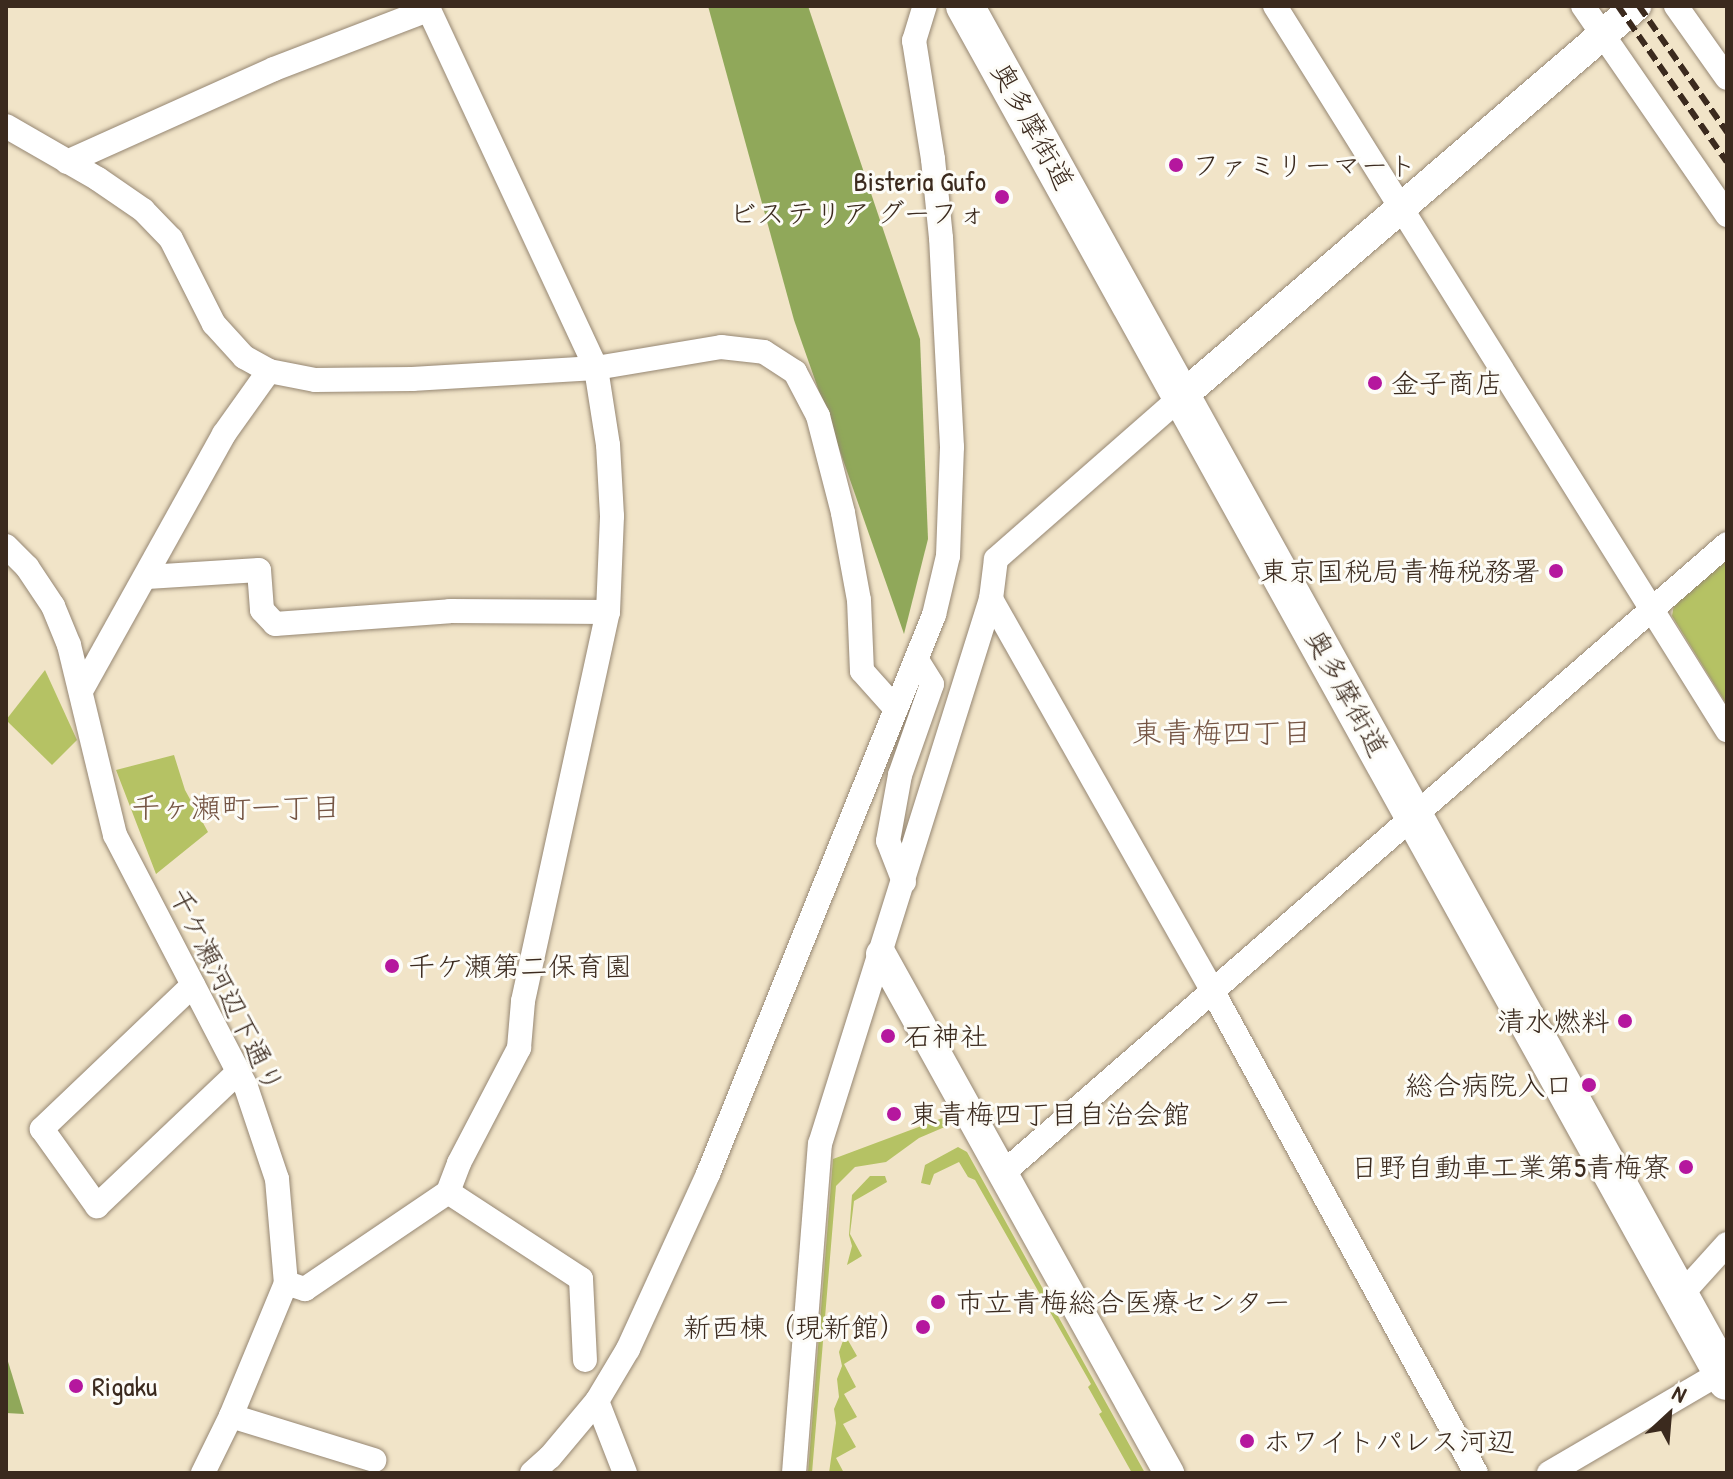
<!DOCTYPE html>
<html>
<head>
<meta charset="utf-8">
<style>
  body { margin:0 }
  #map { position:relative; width:1733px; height:1479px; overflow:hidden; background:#f1e4c8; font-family:"Patrick Hand","Klee One",sans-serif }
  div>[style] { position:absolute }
  .green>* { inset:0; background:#b5c264 }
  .forest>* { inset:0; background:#90a85a }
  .roads { filter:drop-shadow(0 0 2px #968773) drop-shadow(0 0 2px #968773) }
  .minor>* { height:24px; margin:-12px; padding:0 12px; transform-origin:12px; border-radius:12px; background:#fff }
  .tertiary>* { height:30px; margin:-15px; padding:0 15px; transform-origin:15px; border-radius:15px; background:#fff }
  .primary>* { height:38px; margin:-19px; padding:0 19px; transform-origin:19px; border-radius:19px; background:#fff }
  .rail>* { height:6px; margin-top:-3px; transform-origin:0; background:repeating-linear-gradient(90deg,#3b2a1e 0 12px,transparent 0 18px) }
  .dots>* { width:22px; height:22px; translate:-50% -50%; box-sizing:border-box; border:4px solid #fdfcf7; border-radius:50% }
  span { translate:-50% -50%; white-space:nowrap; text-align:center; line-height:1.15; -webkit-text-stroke:6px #fdfcf7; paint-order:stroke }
  .street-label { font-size:28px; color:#3b2a1e }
  .poi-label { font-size:28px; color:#3b2a1e }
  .left { translate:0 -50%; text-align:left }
  .right { translate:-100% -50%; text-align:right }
  .neighbourhood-label { font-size:30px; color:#755544 }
  .frame { position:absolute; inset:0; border:8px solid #3b2a1e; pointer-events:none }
  .north { position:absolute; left:1629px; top:1375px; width:80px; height:80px; -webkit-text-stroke:6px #fdfcf7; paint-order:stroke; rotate:26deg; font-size:22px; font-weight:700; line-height:32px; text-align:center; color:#3b2a1e }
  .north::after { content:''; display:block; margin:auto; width:28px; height:36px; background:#3b2a1e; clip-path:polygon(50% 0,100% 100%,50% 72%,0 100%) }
</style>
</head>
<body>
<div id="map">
  <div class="green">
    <i style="clip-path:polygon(1727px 559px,1727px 705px,1672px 616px,1674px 605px)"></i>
    <i style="clip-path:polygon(45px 670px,77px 740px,52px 765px,6px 720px)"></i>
    <i style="clip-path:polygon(174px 755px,185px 790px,208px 832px,156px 874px,116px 770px)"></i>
    <i style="clip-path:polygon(948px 1116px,947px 1126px,919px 1138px,886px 1162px,855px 1167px,836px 1186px,812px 1473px,808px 1473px,833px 1159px)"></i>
    <i style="clip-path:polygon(958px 1147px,967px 1152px,1145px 1473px,1132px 1473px,1099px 1414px,1102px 1412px,1088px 1387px,1091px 1384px,975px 1180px,968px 1177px,959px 1162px,934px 1174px,930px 1185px,921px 1183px,925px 1165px)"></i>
    <i style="clip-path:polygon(870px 1176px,885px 1176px,887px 1182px,854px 1201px,850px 1234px,862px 1256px,847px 1265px,852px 1246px,849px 1235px,852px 1195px)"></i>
    <i style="clip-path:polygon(845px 1335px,857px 1356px,844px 1364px,856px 1387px,844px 1394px,857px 1417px,843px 1424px,856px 1447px,836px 1458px,844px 1473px,829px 1473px,836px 1423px,834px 1409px,839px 1397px,837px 1379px,842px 1366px,839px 1352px)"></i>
  </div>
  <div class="forest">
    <i style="clip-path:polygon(708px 6px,808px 6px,920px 339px,928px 539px,904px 634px,794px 320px)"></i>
    <i style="clip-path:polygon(6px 1355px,24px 1414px,6px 1413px)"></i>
  </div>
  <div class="roads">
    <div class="minor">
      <i style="left:1275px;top:6px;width:854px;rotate:58.02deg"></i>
      <i style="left:1583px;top:6px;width:254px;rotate:55.4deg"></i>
      <i style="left:1676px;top:6px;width:88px;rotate:54.7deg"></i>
      <i style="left:6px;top:126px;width:106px;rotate:29.9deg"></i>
      <i style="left:98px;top:179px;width:55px;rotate:34.6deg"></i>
      <i style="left:143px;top:210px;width:40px;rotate:46deg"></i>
      <i style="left:171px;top:239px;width:95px;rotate:63.2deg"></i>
      <i style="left:214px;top:324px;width:45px;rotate:47.7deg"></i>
      <i style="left:244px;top:357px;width:29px;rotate:29deg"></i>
      <i style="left:269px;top:371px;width:47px;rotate:11.1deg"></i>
      <i style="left:315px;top:380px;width:97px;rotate:-0.6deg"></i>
      <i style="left:412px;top:379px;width:184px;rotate:-3.4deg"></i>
      <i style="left:596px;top:368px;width:127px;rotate:-9.5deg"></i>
      <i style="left:721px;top:347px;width:43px;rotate:6.6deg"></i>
      <i style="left:764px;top:352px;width:37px;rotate:33deg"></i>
      <i style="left:795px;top:372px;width:50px;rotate:62.4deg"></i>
      <i style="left:818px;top:416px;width:100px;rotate:75.5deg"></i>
      <i style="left:843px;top:513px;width:88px;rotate:79.6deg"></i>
      <i style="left:859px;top:600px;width:71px;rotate:87.6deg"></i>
      <i style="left:862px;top:671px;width:51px;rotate:48.2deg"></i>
      <i style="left:67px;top:162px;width:227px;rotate:-24.2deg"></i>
      <i style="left:274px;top:69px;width:165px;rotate:-21deg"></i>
      <i style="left:6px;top:546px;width:30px;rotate:45deg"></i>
      <i style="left:27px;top:567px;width:47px;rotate:56.3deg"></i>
      <i style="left:53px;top:606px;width:42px;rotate:67.7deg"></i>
      <i style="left:69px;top:645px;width:195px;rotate:76.4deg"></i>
      <i style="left:115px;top:835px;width:284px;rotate:62.5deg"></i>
      <i style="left:246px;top:1087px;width:97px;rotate:71.4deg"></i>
      <i style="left:277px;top:1179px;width:104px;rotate:85.1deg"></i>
      <i style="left:286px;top:1283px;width:144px;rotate:112.5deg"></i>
      <i style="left:231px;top:1416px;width:64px;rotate:116.2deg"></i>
      <i style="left:147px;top:577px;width:112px;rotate:-3.6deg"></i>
      <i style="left:259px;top:570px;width:40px;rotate:85.7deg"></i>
      <i style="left:262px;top:610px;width:19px;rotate:47deg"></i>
      <i style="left:275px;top:624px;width:175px;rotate:-4.2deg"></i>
      <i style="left:450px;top:611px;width:158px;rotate:0.4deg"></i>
      <i style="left:991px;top:599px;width:451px;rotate:60.5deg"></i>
      <i style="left:1213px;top:992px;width:548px;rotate:61.33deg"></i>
      <i style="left:81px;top:691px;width:294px;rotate:-60.9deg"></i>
      <i style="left:224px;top:434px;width:77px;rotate:-54.5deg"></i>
      <i style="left:904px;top:882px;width:44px;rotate:-111.3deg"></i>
      <i style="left:888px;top:841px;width:67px;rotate:-79.7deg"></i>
      <i style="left:900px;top:775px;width:96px;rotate:-70.6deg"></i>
      <i style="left:932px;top:684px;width:28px;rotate:-122deg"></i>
      <i style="left:193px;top:985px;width:209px;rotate:136.4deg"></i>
      <i style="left:42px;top:1129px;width:95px;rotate:54.5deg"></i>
      <i style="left:97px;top:1206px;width:195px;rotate:-43.5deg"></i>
      <i style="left:1003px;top:1173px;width:959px;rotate:-40.98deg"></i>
      <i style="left:448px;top:1192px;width:159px;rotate:33.2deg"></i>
      <i style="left:581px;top:1279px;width:81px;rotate:87.2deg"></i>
      <i style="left:286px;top:1283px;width:20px;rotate:18deg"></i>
      <i style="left:305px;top:1289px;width:173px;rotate:-34.1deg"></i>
      <i style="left:448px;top:1192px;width:31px;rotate:-69deg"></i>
      <i style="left:459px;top:1163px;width:130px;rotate:-62.4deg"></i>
      <i style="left:519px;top:1048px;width:47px;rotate:-85.1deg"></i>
      <i style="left:523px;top:1001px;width:398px;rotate:-77.7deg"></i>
      <i style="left:608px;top:612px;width:96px;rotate:-87.6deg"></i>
      <i style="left:612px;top:516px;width:71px;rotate:-93.2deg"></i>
      <i style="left:608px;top:445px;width:78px;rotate:-98.9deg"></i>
      <i style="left:596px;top:368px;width:400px;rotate:-115deg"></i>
      <i style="left:1680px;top:1296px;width:70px;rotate:-47.9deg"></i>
      <i style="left:597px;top:1401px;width:77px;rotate:68.7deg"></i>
      <i style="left:231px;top:1416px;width:150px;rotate:17.1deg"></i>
      <i style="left:532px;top:1473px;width:24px;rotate:-42deg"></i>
      <i style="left:550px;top:1457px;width:73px;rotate:-50deg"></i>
      <i style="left:597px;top:1401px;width:61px;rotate:-59.2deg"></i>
      <i style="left:628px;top:1349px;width:192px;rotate:-65.4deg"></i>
      <i style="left:708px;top:1174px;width:603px;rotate:-67.99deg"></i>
      <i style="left:934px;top:615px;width:61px;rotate:-76.7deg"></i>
      <i style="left:948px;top:556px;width:109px;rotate:-87.9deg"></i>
      <i style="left:952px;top:447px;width:209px;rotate:-93deg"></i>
      <i style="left:941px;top:238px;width:79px;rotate:-95.8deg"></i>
      <i style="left:933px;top:159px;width:120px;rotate:-99.1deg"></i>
      <i style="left:914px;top:41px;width:37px;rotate:-73deg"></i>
      <i style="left:794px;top:1473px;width:330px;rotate:-85.5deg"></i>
      <i style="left:820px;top:1144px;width:571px;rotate:-72.58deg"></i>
      <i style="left:991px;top:599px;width:40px;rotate:-82.9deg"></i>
      <i style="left:996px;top:559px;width:247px;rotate:-41.2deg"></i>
      <i style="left:1549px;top:1473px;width:206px;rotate:-30.3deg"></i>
    </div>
    <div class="tertiary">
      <i style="left:1182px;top:396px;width:599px;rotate:-40.66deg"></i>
      <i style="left:881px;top:954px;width:594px;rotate:60.97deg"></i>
    </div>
    <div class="primary">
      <i style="left:965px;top:6px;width:1572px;rotate:61.01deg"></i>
    </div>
  </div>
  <div class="rail">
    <i style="left:1618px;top:6px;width:190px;rotate:55.1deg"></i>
    <i style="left:1639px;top:6px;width:154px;rotate:55.1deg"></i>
  </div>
  <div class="dots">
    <i style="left:1176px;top:165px;background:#b5179e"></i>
    <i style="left:1002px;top:197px;background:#b5179e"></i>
    <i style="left:1375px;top:383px;background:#b5179e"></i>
    <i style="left:1556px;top:571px;background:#b5179e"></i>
    <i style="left:392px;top:966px;background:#b5179e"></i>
    <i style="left:1625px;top:1021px;background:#b5179e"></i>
    <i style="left:888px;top:1036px;background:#b5179e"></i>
    <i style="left:1589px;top:1085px;background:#b5179e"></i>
    <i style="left:894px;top:1114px;background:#b5179e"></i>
    <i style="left:1686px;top:1167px;background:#b5179e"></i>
    <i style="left:938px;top:1302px;background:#b5179e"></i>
    <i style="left:923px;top:1327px;background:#b5179e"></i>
    <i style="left:76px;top:1386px;background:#b5179e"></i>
    <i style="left:1247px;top:1441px;background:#b5179e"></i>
  </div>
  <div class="street-label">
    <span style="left:1033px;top:126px;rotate:61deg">奥多摩街道</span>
    <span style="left:1347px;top:693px;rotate:61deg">奥多摩街道</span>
    <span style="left:227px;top:990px;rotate:64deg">千ケ瀬河辺下通り</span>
  </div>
  <div class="poi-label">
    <span class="left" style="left:1192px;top:165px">ファミリーマート</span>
    <span class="right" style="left:986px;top:197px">Bisteria Gufo<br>ビステリア グーフォ</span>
    <span class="left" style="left:1391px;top:383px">金子商店</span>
    <span class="right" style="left:1540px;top:571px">東京国税局青梅税務署</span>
    <span class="left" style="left:408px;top:966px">千ケ瀬第二保育園</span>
    <span class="right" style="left:1609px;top:1021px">清水燃料</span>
    <span class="left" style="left:904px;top:1036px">石神社</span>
    <span class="right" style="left:1573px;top:1085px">総合病院入口</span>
    <span class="left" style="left:910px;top:1114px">東青梅四丁目自治会館</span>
    <span class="right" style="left:1670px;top:1167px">日野自動車工業第5青梅寮</span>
    <span class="left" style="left:956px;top:1302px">市立青梅総合医療センター</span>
    <span class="right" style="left:907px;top:1327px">新西棟（現新館）</span>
    <span class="left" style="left:92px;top:1386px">Rigaku</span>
    <span class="left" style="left:1263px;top:1441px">ホワイトパレス河辺</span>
  </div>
  <div class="neighbourhood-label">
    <span style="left:1222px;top:732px">東青梅四丁目</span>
    <span style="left:236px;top:807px">千ヶ瀬町一丁目</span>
  </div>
  <div class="frame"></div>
  <div class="north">N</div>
</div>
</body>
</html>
